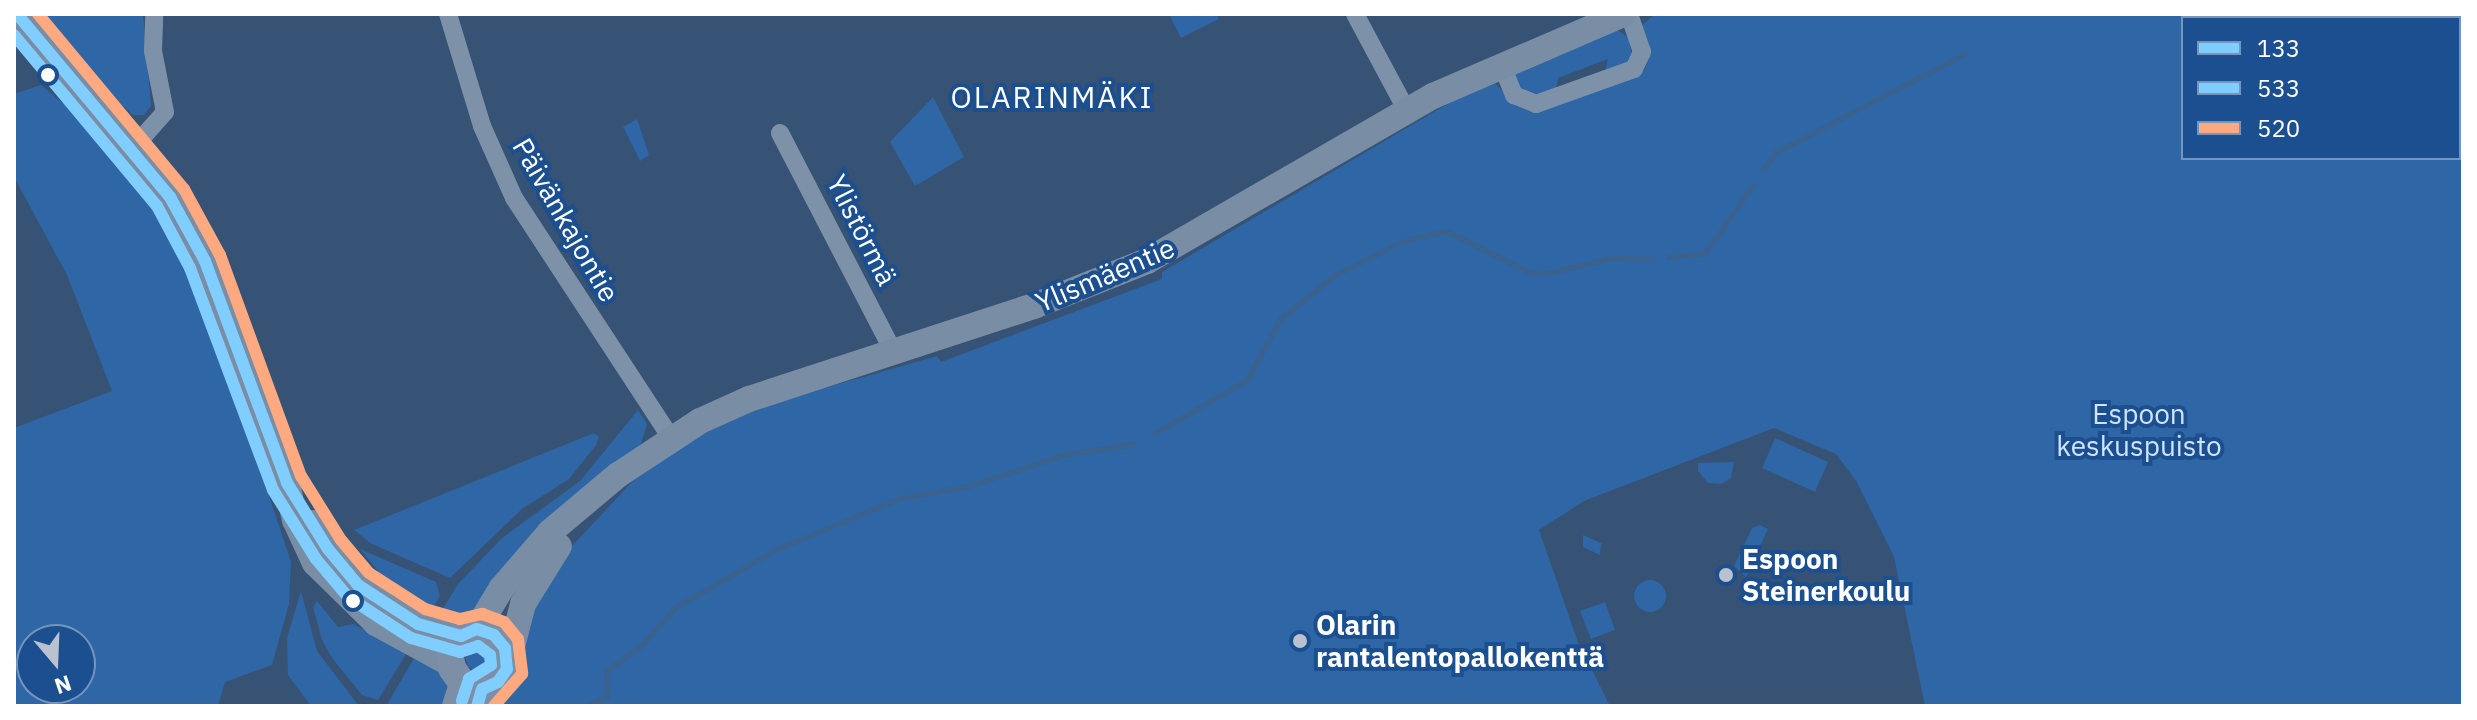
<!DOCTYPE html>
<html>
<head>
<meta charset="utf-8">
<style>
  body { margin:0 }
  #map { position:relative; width:2477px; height:720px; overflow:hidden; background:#365274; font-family:"IBM Plex Sans",sans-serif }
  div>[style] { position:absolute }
  .green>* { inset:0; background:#2f66a5 }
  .round { border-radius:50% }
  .stream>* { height:5px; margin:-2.5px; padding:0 2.5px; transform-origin:2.5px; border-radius:2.5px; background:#3b618d }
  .street>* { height:18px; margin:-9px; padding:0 9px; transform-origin:9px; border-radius:9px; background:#7d92a8 }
  .secondary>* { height:26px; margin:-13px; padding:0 13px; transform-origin:13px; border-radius:13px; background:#798da4 }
  .primary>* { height:28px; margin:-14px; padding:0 14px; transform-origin:14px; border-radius:14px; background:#7d8ea7 }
  .bus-1>* { height:12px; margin:-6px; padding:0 6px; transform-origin:6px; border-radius:6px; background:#80cdff }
  .bus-2>* { height:12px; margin:-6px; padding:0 6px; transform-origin:6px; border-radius:6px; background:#80cdff }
  .bus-3>* { height:12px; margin:-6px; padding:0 6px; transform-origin:6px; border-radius:6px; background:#ffa980 }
  .dots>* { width:22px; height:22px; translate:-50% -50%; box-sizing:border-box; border:4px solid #1b4f8f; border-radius:50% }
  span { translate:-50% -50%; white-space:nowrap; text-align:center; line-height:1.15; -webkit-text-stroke:8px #1b4f8f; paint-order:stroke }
  .street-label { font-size:28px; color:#fff }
  .park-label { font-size:28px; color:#cfe3fa }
  .poi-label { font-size:28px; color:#fff; font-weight:700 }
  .left { translate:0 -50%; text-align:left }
  .neighbourhood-label { font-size:30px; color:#fff; letter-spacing:2px }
  .frame { position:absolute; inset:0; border:16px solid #fff; pointer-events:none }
  .legend { position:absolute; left:2181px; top:16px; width:280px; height:144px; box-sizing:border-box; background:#1b4f8f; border:2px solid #7695bc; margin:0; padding:10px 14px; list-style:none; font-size:24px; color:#fff }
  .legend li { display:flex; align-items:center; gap:16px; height:40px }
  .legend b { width:40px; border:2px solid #7695bc }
  .north { position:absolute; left:16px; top:624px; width:80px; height:80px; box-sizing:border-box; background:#1b4f8f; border:2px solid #7695bc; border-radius:50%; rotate:161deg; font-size:22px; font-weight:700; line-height:32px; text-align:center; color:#fff }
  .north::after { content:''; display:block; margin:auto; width:28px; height:36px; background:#b9c2ce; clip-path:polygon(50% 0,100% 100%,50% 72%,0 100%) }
</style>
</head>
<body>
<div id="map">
  <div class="green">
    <i style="clip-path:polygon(44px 14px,143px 14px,151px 106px,144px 115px,133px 115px,122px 105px)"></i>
    <i style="clip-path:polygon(1169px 14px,1216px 14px,1219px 19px,1181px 38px)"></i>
    <i style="clip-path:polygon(evenodd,1655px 14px,2463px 14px,2463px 706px,1925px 706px,1894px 557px,1856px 481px,1836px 454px,1774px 428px,1584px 501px,1539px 530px,1578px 642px,1610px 706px,496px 706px,509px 689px,519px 641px,556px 563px,632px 482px,677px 449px,725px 422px,779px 401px,937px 356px,941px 362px,1162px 279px,1162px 272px,1478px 86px,1492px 80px,1513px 102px,1540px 110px,1644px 71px,1648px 61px,1640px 27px,1655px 14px,2183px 18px,2459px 18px,2459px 158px,2183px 158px,2183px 18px)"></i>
    <i style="clip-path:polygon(1616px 29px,1628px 37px,1633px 60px,1604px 76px,1608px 59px,1558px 78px,1555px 95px,1521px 97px,1515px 74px)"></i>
    <i style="clip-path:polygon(evenodd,41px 85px,101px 135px,151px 203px,197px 279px,291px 562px,289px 604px,272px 665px,225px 682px,218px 706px,14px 706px,14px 428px,112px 391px,67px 275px,14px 177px,14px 94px,41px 85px,32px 640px,80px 640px,80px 688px,32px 688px,32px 640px)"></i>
    <i style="clip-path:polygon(933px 97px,964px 157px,915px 186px,890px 142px)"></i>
    <i style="clip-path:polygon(637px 119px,649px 155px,640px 161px,623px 127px)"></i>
    <i style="clip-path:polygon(638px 410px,647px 424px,641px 444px,610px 468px,472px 617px,436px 620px,458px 584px,502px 538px,580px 481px)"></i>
    <i style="clip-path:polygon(594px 433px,599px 437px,596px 445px,569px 479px,522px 509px,450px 578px,372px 544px,354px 530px)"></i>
    <i style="clip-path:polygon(1775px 438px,1828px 462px,1815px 492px,1762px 468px)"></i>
    <i style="clip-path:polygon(1734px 462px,1731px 478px,1722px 484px,1708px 483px,1698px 471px,1698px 463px)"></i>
    <i style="clip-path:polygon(1760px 525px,1768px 529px,1746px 577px,1734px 566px,1752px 528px)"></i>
    <i style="clip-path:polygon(1583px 535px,1601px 543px,1600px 555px,1583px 547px)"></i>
    <i style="clip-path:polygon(360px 549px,436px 582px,440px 596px,426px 619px,402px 610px,376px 582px,382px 576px)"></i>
    <i class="round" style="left:1634px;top:580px;width:32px;height:32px"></i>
    <i style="clip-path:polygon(301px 591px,317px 651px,359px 706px,311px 706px,288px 675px,287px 638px)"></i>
    <i style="clip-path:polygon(317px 601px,338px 627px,353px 624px,408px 651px,378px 700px,362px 695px,332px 658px,322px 640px,313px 607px)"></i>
    <i style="clip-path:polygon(1605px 602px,1615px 630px,1591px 639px,1580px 611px)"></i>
    <i class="round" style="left:466px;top:647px;width:24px;height:24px"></i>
    <i style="clip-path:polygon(416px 655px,436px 664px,447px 685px,446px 706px,386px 706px)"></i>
  </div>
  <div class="stream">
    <i style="left:1764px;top:169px;width:21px;rotate:-55deg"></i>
    <i style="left:1776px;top:152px;width:212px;rotate:-27.5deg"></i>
    <i style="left:1668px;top:257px;width:37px;rotate:-6deg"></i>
    <i style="left:1705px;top:253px;width:83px;rotate:-54.8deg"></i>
    <i style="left:1155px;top:433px;width:106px;rotate:-29.9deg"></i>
    <i style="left:1247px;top:380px;width:69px;rotate:-61.6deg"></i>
    <i style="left:1280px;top:319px;width:70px;rotate:-38.7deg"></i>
    <i style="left:1335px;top:275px;width:76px;rotate:-26.6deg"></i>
    <i style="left:1403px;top:241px;width:44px;rotate:-13.1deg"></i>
    <i style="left:1446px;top:231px;width:93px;rotate:26.3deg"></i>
    <i style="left:1529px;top:272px;width:20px;rotate:3deg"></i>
    <i style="left:1549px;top:273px;width:63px;rotate:-13.8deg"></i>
    <i style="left:1610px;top:258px;width:44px;rotate:1.3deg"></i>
    <i style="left:587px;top:706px;width:22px;rotate:-27deg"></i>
    <i style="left:607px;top:696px;width:25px;rotate:-92deg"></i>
    <i style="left:606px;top:671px;width:42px;rotate:-35.2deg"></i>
    <i style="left:640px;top:647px;width:54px;rotate:-48deg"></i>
    <i style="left:676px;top:607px;width:116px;rotate:-29.9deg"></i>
    <i style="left:777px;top:549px;width:133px;rotate:-22.5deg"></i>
    <i style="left:900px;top:498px;width:70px;rotate:-9.9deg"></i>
    <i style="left:969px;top:486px;width:99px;rotate:-18.3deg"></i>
    <i style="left:1063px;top:455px;width:71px;rotate:-8.9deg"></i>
  </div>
  <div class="street">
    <i style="left:448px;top:14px;width:117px;rotate:73.1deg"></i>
    <i style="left:482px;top:126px;width:79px;rotate:66deg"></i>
    <i style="left:514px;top:198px;width:287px;rotate:56.8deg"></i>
    <i style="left:1355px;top:14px;width:110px;rotate:61.8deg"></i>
    <i style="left:1501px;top:63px;width:35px;rotate:68deg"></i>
    <i style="left:1514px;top:95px;width:24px;rotate:22deg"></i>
    <i style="left:1536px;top:104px;width:104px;rotate:-19.7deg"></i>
    <i style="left:1634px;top:69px;width:19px;rotate:-65deg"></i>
    <i style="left:1642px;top:52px;width:40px;rotate:-108.9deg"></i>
    <i style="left:780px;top:133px;width:248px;rotate:62.6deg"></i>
    <i style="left:133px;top:148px;width:48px;rotate:-48.4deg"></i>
    <i style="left:165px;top:112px;width:62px;rotate:-101.1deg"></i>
    <i style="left:153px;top:51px;width:37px;rotate:-88deg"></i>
  </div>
  <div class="secondary">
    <i style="left:17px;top:14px;width:177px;rotate:49.1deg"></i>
    <i style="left:133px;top:148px;width:61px;rotate:52.9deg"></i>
    <i style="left:170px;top:197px;width:73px;rotate:61.3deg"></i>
    <i style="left:205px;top:261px;width:237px;rotate:69.7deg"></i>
    <i style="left:287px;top:483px;width:38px;rotate:78deg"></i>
    <i style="left:295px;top:520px;width:47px;rotate:65.1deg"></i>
    <i style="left:315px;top:563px;width:86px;rotate:44.5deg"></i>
    <i style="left:376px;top:623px;width:83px;rotate:28.7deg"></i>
    <i style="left:313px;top:523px;width:62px;rotate:55.5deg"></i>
    <i style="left:348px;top:574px;width:49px;rotate:40.9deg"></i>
    <i style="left:385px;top:606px;width:38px;rotate:29deg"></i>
    <i style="left:418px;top:624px;width:45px;rotate:15.6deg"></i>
    <i style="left:477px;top:629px;width:47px;rotate:-59deg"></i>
    <i style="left:501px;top:589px;width:75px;rotate:-49.3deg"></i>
    <i style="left:550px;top:532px;width:89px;rotate:-40deg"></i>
    <i style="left:618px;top:475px;width:98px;rotate:-33.4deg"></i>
    <i style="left:700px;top:421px;width:54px;rotate:-24.2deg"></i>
    <i style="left:749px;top:399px;width:300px;rotate:-18.1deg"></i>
    <i style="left:1034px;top:306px;width:122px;rotate:-21.7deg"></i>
    <i style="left:1147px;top:261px;width:330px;rotate:-30deg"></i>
    <i style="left:1433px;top:96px;width:207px;rotate:-23.3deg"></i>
    <i style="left:509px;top:658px;width:56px;rotate:-75.5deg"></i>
    <i style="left:523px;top:604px;width:68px;rotate:-58.2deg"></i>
  </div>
  <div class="primary">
    <i style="left:456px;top:706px;width:23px;rotate:-72deg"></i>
    <i style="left:463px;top:684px;width:19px;rotate:-125deg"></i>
    <i style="left:452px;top:668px;width:16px;rotate:-101deg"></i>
    <i style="left:449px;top:652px;width:20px;rotate:-53deg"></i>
    <i style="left:461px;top:636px;width:17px;rotate:-24deg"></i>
    <i style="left:477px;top:629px;width:24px;rotate:24deg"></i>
    <i style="left:499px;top:639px;width:21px;rotate:62deg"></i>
    <i style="left:509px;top:658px;width:19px;rotate:108deg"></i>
    <i style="left:503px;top:676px;width:25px;rotate:148deg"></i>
    <i style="left:482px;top:689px;width:18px;rotate:106deg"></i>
  </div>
  <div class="bus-1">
    <i style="left:17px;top:14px;width:239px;rotate:50.1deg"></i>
    <i style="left:170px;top:197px;width:73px;rotate:61.3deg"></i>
    <i style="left:205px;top:261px;width:237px;rotate:69.7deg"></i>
    <i style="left:287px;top:483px;width:78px;rotate:58.2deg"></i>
    <i style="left:328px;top:549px;width:47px;rotate:50.2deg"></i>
    <i style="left:358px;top:585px;width:72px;rotate:33deg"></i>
    <i style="left:418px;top:624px;width:45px;rotate:15.6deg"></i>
    <i style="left:461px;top:636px;width:17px;rotate:-24deg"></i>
    <i style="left:477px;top:629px;width:18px;rotate:19deg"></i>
    <i style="left:494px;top:635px;width:17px;rotate:50deg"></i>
    <i style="left:505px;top:648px;width:21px;rotate:85deg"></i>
    <i style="left:507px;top:669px;width:16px;rotate:125deg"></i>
    <i style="left:498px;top:682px;width:17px;rotate:156deg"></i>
    <i style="left:482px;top:689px;width:18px;rotate:106deg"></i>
  </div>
  <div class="bus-2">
    <i style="left:14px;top:35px;width:223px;rotate:50.1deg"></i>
    <i style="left:157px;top:206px;width:70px;rotate:62deg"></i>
    <i style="left:190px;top:268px;width:237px;rotate:69.5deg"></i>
    <i style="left:273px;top:490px;width:81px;rotate:58.1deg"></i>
    <i style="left:316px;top:559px;width:50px;rotate:49.9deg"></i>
    <i style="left:348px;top:597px;width:75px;rotate:33.1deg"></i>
    <i style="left:411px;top:638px;width:51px;rotate:15.9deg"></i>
    <i style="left:460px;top:652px;width:19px;rotate:-18deg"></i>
    <i style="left:478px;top:646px;width:15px;rotate:37deg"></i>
    <i style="left:490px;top:655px;width:10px;rotate:84deg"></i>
    <i style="left:491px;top:665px;width:26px;rotate:148deg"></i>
    <i style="left:469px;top:679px;width:23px;rotate:108deg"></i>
  </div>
  <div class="bus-3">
    <i style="left:38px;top:14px;width:228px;rotate:50.2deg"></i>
    <i style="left:184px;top:189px;width:75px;rotate:61.4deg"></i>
    <i style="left:220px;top:255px;width:235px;rotate:69.9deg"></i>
    <i style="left:301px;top:476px;width:75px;rotate:58deg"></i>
    <i style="left:341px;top:540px;width:43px;rotate:49.7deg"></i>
    <i style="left:369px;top:573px;width:67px;rotate:32.7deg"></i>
    <i style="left:425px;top:609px;width:36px;rotate:16deg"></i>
    <i style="left:460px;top:619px;width:23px;rotate:-13deg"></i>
    <i style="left:482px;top:614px;width:23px;rotate:20deg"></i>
    <i style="left:504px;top:622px;width:22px;rotate:51deg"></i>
    <i style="left:518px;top:639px;width:35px;rotate:83deg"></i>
    <i style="left:522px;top:674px;width:43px;rotate:131.2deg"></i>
  </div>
  <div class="dots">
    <i style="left:48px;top:75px;background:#fff"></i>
    <i style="left:1726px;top:575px;background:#b9c2ce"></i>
    <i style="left:353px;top:601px;background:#fff"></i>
    <i style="left:1300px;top:641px;background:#b9c2ce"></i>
  </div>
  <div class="street-label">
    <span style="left:566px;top:220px;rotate:60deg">Päivänkajontie</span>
    <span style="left:862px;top:230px;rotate:63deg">Ylistörmä</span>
    <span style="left:1105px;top:275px;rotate:-23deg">Ylismäentie</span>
  </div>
  <div class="park-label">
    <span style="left:2139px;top:430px">Espoon<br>keskuspuisto</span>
  </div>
  <div class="poi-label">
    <span class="left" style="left:1742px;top:575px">Espoon<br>Steinerkoulu</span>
    <span class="left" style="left:1316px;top:641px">Olarin<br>rantalentopallokenttä</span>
  </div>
  <div class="neighbourhood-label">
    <span style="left:1052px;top:97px">OLARINMÄKI</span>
  </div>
  <div class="frame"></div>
  <ul class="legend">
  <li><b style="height:10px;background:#80cdff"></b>133</li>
  <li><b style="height:10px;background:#80cdff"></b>533</li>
  <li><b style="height:10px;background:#ffa980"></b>520</li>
  </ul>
  <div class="north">N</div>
</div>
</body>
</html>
